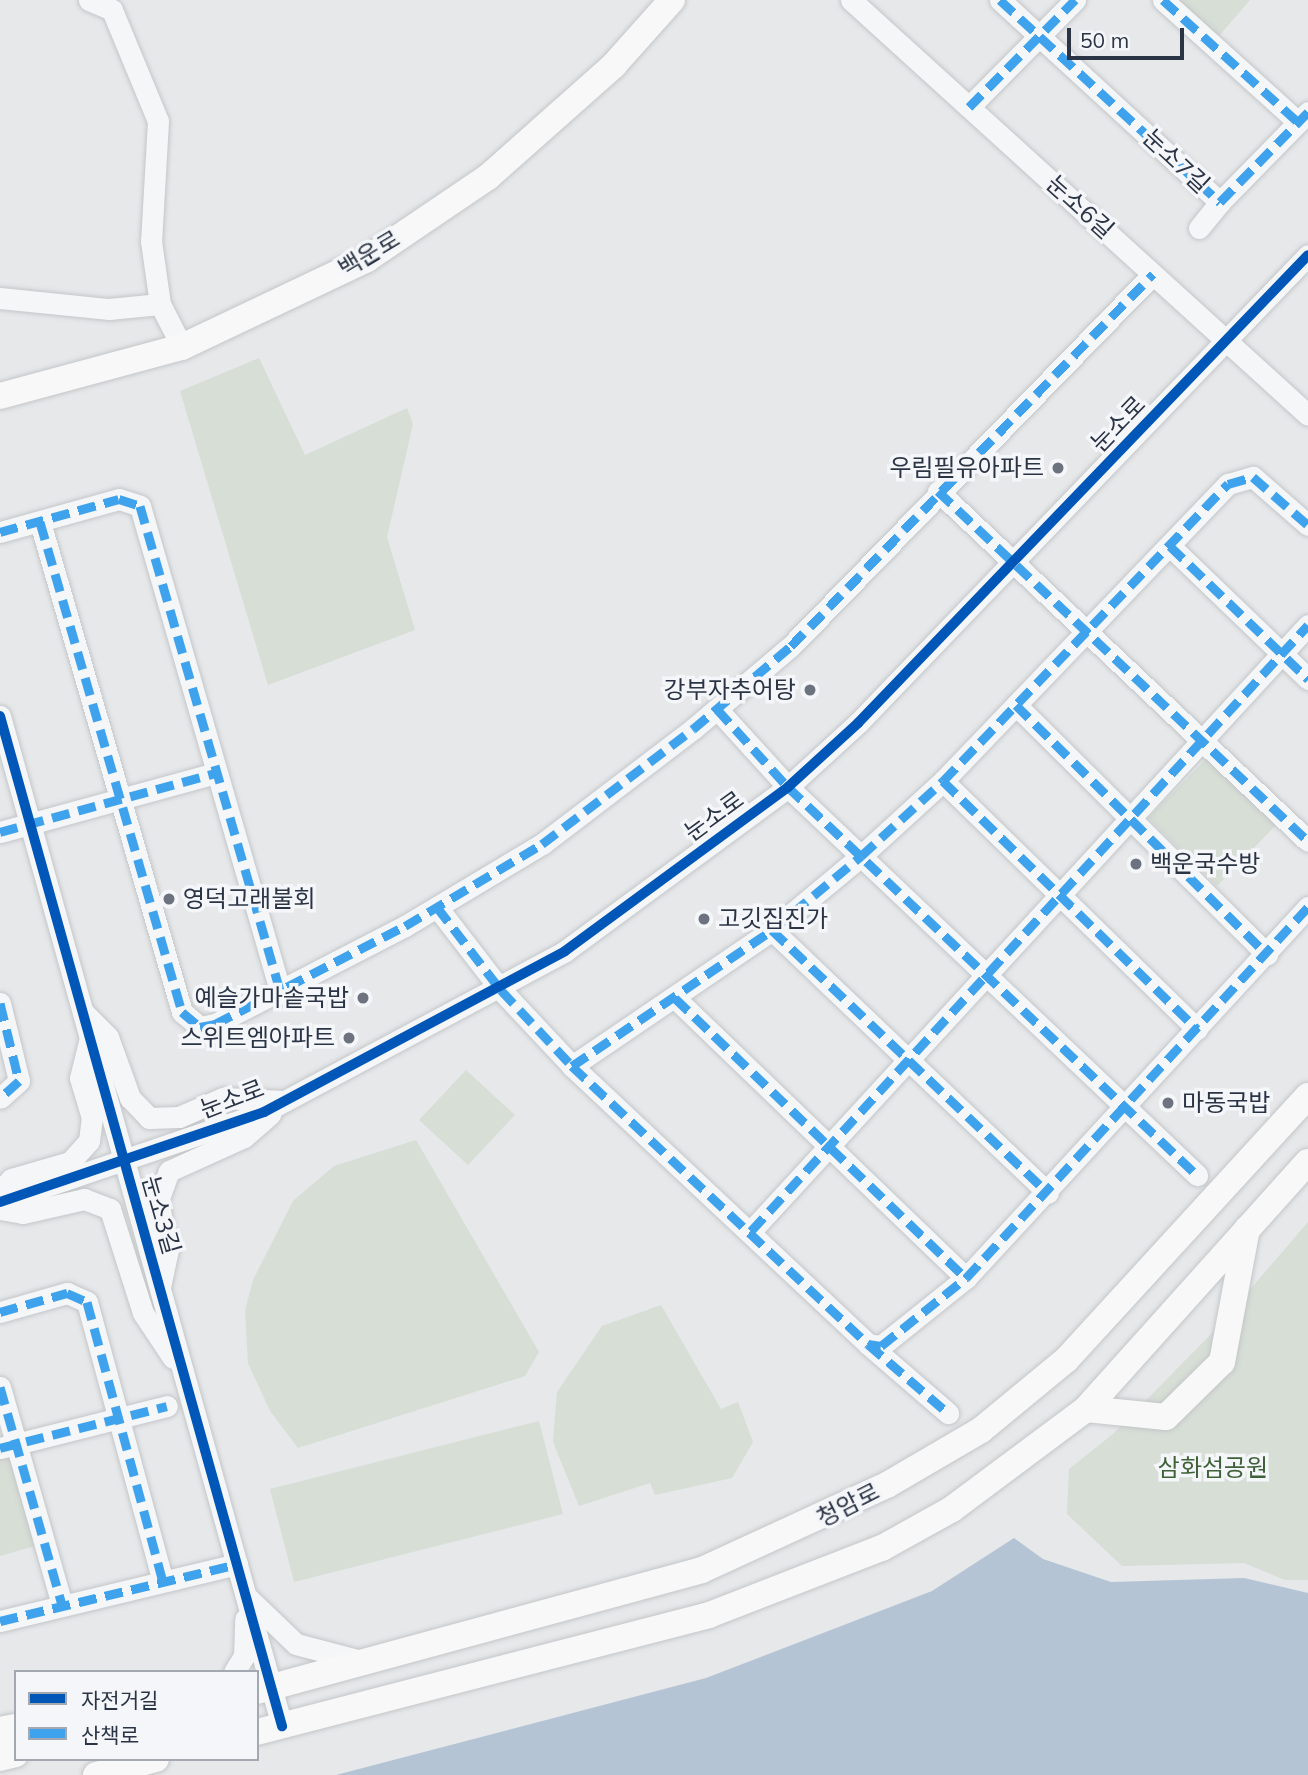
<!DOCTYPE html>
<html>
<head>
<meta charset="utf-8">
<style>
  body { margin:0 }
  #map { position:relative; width:1308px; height:1775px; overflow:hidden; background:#e6e8ea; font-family:Mulish,"Noto Sans KR",sans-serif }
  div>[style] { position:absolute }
  .green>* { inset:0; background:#d6ded6 }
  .water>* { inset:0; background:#b4c4d5 }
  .roads { filter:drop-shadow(0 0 2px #c4c6c8) drop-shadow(0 0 2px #c4c6c8) }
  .minor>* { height:21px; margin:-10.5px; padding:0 10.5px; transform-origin:10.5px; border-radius:10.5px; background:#f5f6f7 }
  .major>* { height:26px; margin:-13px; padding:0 13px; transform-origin:13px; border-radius:13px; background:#f8f8f8 }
  .highway>* { height:32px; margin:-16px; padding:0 16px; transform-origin:16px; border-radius:16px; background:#f8f8f8 }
  .quiet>* { height:9px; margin-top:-4.5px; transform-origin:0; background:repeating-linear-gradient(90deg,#3ea3ec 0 18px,transparent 0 27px) }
  .cycleway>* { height:10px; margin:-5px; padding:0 5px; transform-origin:5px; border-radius:5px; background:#0057b8 }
  .dots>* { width:19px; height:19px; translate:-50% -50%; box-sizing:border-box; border:4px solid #f4f6f9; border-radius:50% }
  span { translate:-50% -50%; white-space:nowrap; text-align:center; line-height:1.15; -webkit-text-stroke:7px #f4f6f9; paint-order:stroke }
  .street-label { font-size:24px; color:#2b3445 }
  .poi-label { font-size:24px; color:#2b3445 }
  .right { translate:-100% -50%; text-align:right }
  .left { translate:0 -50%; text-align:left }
  .park-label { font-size:24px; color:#3f6138 }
  .legend { position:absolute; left:14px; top:1670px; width:245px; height:91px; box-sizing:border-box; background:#f4f6f9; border:2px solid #a4a8b1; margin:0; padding:9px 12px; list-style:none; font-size:21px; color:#2b3445 }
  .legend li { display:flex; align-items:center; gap:14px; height:35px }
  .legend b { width:35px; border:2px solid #a4a8b1 }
  .scale { position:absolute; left:1067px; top:28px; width:117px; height:32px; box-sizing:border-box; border:4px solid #2b3445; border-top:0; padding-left:9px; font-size:21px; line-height:24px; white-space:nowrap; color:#2b3445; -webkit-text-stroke:5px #f4f6f9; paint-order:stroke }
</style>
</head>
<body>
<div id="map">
  <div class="green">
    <i style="clip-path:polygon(1163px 0,1250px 0,1212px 44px)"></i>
    <i style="clip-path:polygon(259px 358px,305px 455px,407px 408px,413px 424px,387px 537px,415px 630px,268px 685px,180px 391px)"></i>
    <i style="clip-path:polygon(1209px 756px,1278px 823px,1217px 886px,1148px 818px)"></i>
    <i style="clip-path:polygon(466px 1070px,515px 1115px,468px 1165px,419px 1120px)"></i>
    <i style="clip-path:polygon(416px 1140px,539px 1352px,525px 1376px,298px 1448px,270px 1411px,248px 1363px,245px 1311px,253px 1280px,293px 1201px,334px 1166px)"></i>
    <i style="clip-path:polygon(1308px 1222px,1308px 1580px,1285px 1580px,1244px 1563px,1122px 1566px,1067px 1514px,1069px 1469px,1113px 1434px,1217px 1328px)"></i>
    <i style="clip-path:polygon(661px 1305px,721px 1409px,738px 1402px,753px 1442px,732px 1478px,655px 1495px,650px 1483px,579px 1506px,553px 1442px,557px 1392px,602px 1326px)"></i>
    <i style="clip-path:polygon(539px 1421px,563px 1514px,294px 1582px,270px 1489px)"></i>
    <i style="clip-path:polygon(10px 1456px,35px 1546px,0 1556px,0 1459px)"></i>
  </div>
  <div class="water">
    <i style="clip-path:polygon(1014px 1538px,1043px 1559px,1111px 1582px,1244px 1578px,1308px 1593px,1308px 1775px,336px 1775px,706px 1678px,932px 1591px)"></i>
  </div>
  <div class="roads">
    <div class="minor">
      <i style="left:89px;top:0;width:25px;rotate:23deg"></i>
      <i style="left:112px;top:10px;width:120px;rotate:67.5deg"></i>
      <i style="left:158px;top:121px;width:120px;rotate:93.3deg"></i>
      <i style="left:151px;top:241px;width:64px;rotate:81.9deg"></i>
      <i style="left:160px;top:304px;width:48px;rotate:62.9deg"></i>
      <i style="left:851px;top:0;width:617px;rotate:42.24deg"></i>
      <i style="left:1000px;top:0;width:299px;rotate:42.6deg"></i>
      <i style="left:1220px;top:202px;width:126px;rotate:-45.6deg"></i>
      <i style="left:1163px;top:0;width:182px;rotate:42.1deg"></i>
      <i style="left:969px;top:107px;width:151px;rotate:-45.3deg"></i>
      <i style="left:1199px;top:228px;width:33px;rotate:-51deg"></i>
      <i style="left:0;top:298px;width:110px;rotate:5.8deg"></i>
      <i style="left:109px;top:309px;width:51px;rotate:-5.6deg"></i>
      <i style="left:938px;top:491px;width:509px;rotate:43.41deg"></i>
      <i style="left:40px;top:522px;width:510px;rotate:73.84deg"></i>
      <i style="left:182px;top:1012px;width:23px;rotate:40deg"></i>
      <i style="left:200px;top:1027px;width:15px;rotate:-11deg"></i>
      <i style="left:215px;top:1024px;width:214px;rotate:-27.3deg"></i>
      <i style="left:405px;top:926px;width:160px;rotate:-30.9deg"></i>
      <i style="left:542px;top:844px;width:190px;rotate:-37.3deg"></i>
      <i style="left:693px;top:729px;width:128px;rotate:-40.3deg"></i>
      <i style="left:791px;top:646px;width:519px;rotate:-45.78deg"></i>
      <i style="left:0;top:532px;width:123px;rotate:-15.5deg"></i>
      <i style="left:119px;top:499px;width:22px;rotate:18deg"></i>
      <i style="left:140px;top:506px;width:508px;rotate:73.88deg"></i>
      <i style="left:1170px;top:546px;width:192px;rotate:43.9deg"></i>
      <i style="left:1016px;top:705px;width:354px;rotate:44.8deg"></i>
      <i style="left:717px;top:709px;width:105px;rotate:47.7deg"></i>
      <i style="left:788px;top:787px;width:564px;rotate:43.49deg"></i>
      <i style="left:0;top:716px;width:1049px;rotate:74.4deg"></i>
      <i style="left:943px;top:781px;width:355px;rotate:44.3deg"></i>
      <i style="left:0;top:832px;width:224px;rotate:-15.3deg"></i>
      <i style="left:437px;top:907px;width:105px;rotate:52.4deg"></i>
      <i style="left:501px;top:990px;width:104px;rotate:46.9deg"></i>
      <i style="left:572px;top:1066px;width:406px;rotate:43.2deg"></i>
      <i style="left:868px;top:1344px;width:13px;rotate:9deg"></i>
      <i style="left:881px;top:1346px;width:109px;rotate:-38.7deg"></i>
      <i style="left:966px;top:1278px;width:505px;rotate:-47.33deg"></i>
      <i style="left:772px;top:930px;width:381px;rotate:43.6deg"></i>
      <i style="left:675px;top:998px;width:404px;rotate:43.9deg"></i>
      <i style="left:0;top:1003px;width:80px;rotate:76.3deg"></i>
      <i style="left:19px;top:1081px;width:25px;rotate:138deg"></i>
      <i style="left:84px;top:1013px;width:34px;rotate:45deg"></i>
      <i style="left:108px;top:1037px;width:65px;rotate:70.2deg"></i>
      <i style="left:130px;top:1098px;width:28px;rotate:46deg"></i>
      <i style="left:149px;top:1118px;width:30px;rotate:-2deg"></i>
      <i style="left:179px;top:1117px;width:48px;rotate:-23.4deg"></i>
      <i style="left:223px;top:1098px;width:60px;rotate:2.9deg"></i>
      <i style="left:572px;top:1066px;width:242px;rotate:-34.2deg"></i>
      <i style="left:772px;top:930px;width:116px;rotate:-39.7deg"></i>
      <i style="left:861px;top:856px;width:111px;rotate:-42.4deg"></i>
      <i style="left:943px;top:781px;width:412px;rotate:-46.2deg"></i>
      <i style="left:1228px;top:484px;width:26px;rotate:-16deg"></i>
      <i style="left:1253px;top:477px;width:73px;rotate:41.1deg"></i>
      <i style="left:0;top:1191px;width:16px;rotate:-47deg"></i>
      <i style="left:11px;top:1179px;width:61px;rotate:-16.1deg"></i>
      <i style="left:70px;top:1162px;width:28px;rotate:-48deg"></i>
      <i style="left:89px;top:1141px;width:23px;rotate:-83deg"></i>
      <i style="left:92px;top:1118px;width:42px;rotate:-106.7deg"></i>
      <i style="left:80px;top:1078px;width:38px;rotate:-76deg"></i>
      <i style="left:0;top:1202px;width:279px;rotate:-18.8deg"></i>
      <i style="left:264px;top:1112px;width:341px;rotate:-28.1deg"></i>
      <i style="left:565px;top:951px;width:277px;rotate:-36.3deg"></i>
      <i style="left:788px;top:787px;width:95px;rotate:-42.4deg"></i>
      <i style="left:858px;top:723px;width:649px;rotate:-46.12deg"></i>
      <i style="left:0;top:1209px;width:23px;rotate:10deg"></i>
      <i style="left:23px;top:1213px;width:63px;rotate:-12.9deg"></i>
      <i style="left:84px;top:1199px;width:28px;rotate:21deg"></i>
      <i style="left:110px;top:1209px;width:109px;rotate:72.4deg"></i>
      <i style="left:143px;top:1313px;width:54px;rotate:56.3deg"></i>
      <i style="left:751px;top:1231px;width:823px;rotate:-47.41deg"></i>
      <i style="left:160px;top:1287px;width:38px;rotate:-78deg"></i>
      <i style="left:168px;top:1250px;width:50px;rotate:-101.5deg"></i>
      <i style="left:158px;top:1201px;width:32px;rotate:-70deg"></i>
      <i style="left:169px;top:1171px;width:82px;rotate:-24.4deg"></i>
      <i style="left:244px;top:1137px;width:35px;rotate:-41deg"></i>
      <i style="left:0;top:1312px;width:70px;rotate:-15.8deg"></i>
      <i style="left:67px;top:1293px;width:22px;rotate:24deg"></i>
      <i style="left:87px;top:1302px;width:289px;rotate:74.8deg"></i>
      <i style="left:868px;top:1344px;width:106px;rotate:40.8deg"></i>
      <i style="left:0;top:1387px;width:227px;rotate:74.1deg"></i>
      <i style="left:0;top:1448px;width:172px;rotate:-14.1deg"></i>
      <i style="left:247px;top:1597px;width:68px;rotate:43.8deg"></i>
      <i style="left:296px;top:1644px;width:67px;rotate:14.7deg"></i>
      <i style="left:0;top:1621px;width:244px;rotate:-13.5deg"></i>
      <i style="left:234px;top:1672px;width:19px;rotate:-58deg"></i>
      <i style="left:244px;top:1656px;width:37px;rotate:-88deg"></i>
    </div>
    <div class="major">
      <i style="left:0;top:396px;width:188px;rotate:-15.1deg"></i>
      <i style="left:182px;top:347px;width:205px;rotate:-25.4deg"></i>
      <i style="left:367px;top:259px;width:146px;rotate:-34.1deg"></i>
      <i style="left:488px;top:177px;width:169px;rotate:-41.6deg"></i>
      <i style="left:614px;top:65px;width:87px;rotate:-48.3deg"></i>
      <i style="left:1086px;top:1409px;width:80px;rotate:5.7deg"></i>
      <i style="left:1166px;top:1417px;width:78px;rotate:-44.5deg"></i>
      <i style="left:1222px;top:1362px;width:135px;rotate:-79.4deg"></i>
      <i style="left:257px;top:1691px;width:461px;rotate:-15.2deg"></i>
      <i style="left:702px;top:1570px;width:204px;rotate:-24.7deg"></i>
      <i style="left:887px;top:1485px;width:109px;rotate:-30.3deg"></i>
      <i style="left:981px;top:1430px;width:110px;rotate:-39.5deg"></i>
      <i style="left:1066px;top:1360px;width:358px;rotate:-47.5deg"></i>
      <i style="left:257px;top:1732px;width:467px;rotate:-14.5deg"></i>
      <i style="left:709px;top:1615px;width:186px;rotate:-21.2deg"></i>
      <i style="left:882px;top:1548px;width:80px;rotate:-29.1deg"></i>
      <i style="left:952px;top:1509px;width:167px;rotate:-36.7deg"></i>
      <i style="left:1086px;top:1409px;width:332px;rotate:-48.1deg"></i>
      <i style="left:0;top:1758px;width:16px;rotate:-14deg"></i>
      <i style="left:96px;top:1775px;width:62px;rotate:-14.9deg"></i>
    </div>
    <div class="highway">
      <i style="left:0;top:1733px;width:16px;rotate:-11deg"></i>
    </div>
  </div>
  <div class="quiet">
    <i style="left:1000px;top:0;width:299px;rotate:42.6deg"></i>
    <i style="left:1220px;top:202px;width:126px;rotate:-45.6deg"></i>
    <i style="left:1163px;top:0;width:182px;rotate:42.1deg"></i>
    <i style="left:969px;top:107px;width:151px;rotate:-45.3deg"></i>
    <i style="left:938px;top:491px;width:509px;rotate:43.41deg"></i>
    <i style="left:40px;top:522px;width:510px;rotate:73.84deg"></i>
    <i style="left:182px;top:1012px;width:23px;rotate:40deg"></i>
    <i style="left:200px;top:1027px;width:15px;rotate:-11deg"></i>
    <i style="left:215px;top:1024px;width:214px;rotate:-27.3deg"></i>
    <i style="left:405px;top:926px;width:160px;rotate:-30.9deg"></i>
    <i style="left:542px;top:844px;width:190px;rotate:-37.3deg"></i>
    <i style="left:693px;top:729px;width:128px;rotate:-40.3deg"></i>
    <i style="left:791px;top:646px;width:519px;rotate:-45.78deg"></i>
    <i style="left:0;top:532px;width:123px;rotate:-15.5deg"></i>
    <i style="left:119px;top:499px;width:22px;rotate:18deg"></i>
    <i style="left:140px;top:506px;width:508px;rotate:73.88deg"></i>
    <i style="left:1170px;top:546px;width:192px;rotate:43.9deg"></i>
    <i style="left:1016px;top:705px;width:354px;rotate:44.8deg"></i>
    <i style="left:717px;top:709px;width:105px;rotate:47.7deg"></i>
    <i style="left:788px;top:787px;width:564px;rotate:43.49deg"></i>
    <i style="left:943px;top:781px;width:355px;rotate:44.3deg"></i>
    <i style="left:0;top:832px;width:224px;rotate:-15.3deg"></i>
    <i style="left:437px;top:907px;width:105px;rotate:52.4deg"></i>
    <i style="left:501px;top:990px;width:104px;rotate:46.9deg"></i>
    <i style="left:572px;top:1066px;width:406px;rotate:43.2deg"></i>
    <i style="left:868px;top:1344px;width:13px;rotate:9deg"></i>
    <i style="left:881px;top:1346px;width:109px;rotate:-38.7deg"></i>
    <i style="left:966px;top:1278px;width:505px;rotate:-47.33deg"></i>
    <i style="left:772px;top:930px;width:381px;rotate:43.6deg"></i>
    <i style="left:675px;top:998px;width:404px;rotate:43.9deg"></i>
    <i style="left:0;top:1003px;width:80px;rotate:76.3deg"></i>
    <i style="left:19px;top:1081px;width:25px;rotate:138deg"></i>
    <i style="left:572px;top:1066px;width:242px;rotate:-34.2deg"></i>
    <i style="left:772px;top:930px;width:116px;rotate:-39.7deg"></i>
    <i style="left:861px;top:856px;width:111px;rotate:-42.4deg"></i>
    <i style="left:943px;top:781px;width:412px;rotate:-46.2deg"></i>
    <i style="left:1228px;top:484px;width:26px;rotate:-16deg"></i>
    <i style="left:1253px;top:477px;width:73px;rotate:41.1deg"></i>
    <i style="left:751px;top:1231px;width:823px;rotate:-47.41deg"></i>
    <i style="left:0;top:1312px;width:70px;rotate:-15.8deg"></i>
    <i style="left:67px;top:1293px;width:22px;rotate:24deg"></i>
    <i style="left:87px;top:1302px;width:289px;rotate:74.8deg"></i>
    <i style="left:868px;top:1344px;width:106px;rotate:40.8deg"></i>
    <i style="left:0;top:1387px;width:227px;rotate:74.1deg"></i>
    <i style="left:0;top:1448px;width:172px;rotate:-14.1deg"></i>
    <i style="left:0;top:1621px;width:244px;rotate:-13.5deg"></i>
  </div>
  <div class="cycleway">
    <i style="left:0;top:716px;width:1049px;rotate:74.4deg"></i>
    <i style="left:0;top:1202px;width:279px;rotate:-18.8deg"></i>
    <i style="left:264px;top:1112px;width:341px;rotate:-28.1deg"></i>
    <i style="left:565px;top:951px;width:277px;rotate:-36.3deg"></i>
    <i style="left:788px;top:787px;width:95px;rotate:-42.4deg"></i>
    <i style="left:858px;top:723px;width:649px;rotate:-46.12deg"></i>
  </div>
  <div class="dots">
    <i style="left:1058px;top:468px;background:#6c737f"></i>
    <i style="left:810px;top:690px;background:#6c737f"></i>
    <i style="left:1136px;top:864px;background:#6c737f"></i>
    <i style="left:169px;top:899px;background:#6c737f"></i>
    <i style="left:704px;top:919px;background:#6c737f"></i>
    <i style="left:363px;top:998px;background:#6c737f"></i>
    <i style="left:349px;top:1038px;background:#6c737f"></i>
    <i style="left:1168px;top:1103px;background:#6c737f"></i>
  </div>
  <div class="street-label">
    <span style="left:1176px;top:161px;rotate:43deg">눈소7길</span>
    <span style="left:1080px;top:207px;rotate:42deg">눈소6길</span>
    <span style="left:369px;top:254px;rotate:-31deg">백운로</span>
    <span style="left:1118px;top:424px;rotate:-46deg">눈소로</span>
    <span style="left:714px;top:816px;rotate:-36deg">눈소로</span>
    <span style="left:232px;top:1099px;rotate:-21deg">눈소로</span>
    <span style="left:161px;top:1215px;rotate:74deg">눈소3길</span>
    <span style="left:848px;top:1505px;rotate:-27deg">청암로</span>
  </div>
  <div class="poi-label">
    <span class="right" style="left:1044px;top:468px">우림필유아파트</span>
    <span class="right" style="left:796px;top:690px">강부자추어탕</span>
    <span class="left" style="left:1150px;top:864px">백운국수방</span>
    <span class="left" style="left:183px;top:899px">영덕고래불회</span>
    <span class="left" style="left:718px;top:919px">고깃집진가</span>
    <span class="right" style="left:349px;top:998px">예슬가마솥국밥</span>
    <span class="right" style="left:335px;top:1038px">스위트엠아파트</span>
    <span class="left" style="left:1182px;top:1103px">마동국밥</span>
  </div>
  <div class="park-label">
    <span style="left:1213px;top:1468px">삼화섬공원</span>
  </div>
  <ul class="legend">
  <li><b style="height:9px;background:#0057b8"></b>자전거길</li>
  <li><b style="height:9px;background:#3ea3ec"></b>산책로</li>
  </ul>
  <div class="scale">50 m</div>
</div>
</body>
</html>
